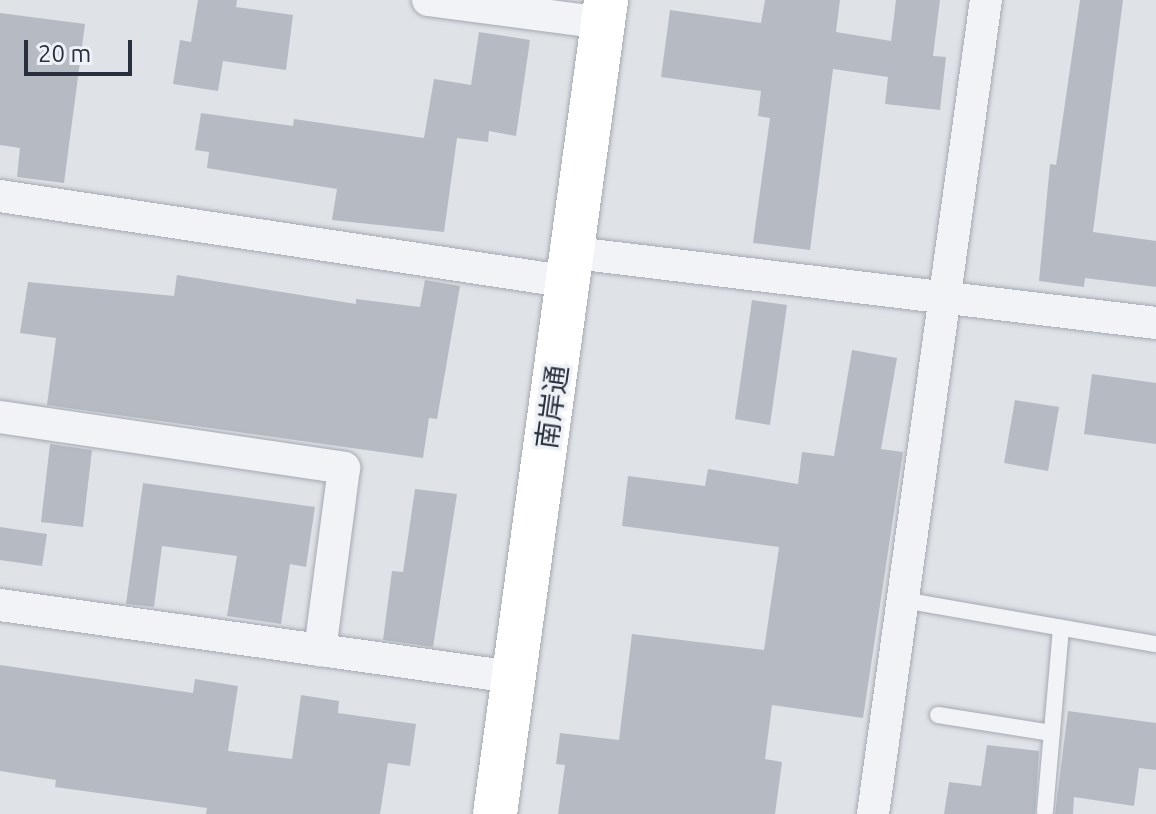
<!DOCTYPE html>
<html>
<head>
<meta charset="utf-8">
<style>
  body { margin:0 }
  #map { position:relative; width:1156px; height:814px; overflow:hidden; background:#dfe2e7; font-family:Ubuntu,"Noto Sans JP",sans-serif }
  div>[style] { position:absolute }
  .building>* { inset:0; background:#b6bbc3 }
  .roads { filter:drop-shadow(0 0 2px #a5a9b1) drop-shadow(0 0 2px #a5a9b1) }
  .service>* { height:16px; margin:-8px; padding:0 8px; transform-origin:8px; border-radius:8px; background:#f1f3f6 }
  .minor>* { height:32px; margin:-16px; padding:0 16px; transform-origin:16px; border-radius:16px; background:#f1f3f6 }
  .secondary>* { height:44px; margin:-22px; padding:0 22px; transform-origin:22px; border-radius:22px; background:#fff }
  span { translate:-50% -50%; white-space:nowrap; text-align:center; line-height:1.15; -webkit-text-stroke:7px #eef1f5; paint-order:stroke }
  .street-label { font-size:28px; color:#29303d }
  .scale { position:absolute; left:24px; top:40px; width:108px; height:36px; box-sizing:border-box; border:4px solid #29303d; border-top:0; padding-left:10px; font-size:24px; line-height:28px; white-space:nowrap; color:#29303d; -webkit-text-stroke:6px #eef1f5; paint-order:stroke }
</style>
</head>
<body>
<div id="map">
  <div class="building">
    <i style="clip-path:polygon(198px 0,237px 0,236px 7px,293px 15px,286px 70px,223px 61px,218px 91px,173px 84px,180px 40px,191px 42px)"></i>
    <i style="clip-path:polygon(765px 0,840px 0,836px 32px,891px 41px,896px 0,940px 0,933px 56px,946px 57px,940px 110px,885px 104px,888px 77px,833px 69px,810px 250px,753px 243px,770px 118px,758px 116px,761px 91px,661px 77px,670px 10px,761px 23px)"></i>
    <i style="clip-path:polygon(1080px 0,1123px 0,1093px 232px,1156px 241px,1156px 287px,1085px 278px,1084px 287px,1039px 281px,1050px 164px,1056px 165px)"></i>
    <i style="clip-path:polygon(0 13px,85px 24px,64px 183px,17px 177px,20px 148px,0 145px)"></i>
    <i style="clip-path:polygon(479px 32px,530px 40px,516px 136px,489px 131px,488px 142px,457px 138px,444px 232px,332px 220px,337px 189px,207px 168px,209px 152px,195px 150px,201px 113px,293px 126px,294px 119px,424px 138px,434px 79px,471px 85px)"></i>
    <i style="clip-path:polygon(177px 275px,356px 304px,356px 299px,420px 307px,425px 280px,460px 286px,437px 419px,429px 418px,423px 458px,47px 405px,56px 338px,20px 333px,28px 282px,174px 296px)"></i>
    <i style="clip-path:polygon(752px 300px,787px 305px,770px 425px,735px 419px)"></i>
    <i style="clip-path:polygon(852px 350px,897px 358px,881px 449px,903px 452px,863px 718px,772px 705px,765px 759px,782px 762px,775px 814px,558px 814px,565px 765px,556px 764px,560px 733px,619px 740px,632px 634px,764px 650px,779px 547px,622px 526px,628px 476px,705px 486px,708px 469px,798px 484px,802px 452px,834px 456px)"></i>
    <i style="clip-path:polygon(1092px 374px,1156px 383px,1156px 444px,1084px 434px)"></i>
    <i style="clip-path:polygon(1015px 400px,1059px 407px,1048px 471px,1004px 463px)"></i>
    <i style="clip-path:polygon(50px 444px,92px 450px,83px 527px,41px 522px)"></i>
    <i style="clip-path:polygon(143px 483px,315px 507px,306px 567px,290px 564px,281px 624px,227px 616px,237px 556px,162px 546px,154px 607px,126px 604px)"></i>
    <i style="clip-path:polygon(415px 489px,457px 494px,433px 647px,383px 640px,392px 571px,403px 572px)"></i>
    <i style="clip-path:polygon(0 527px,47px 534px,42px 566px,0 560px)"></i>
    <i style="clip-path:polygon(0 665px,193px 693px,195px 679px,238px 686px,228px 751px,292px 759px,301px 695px,339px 701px,338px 713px,416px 724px,410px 766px,388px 763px,380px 814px,206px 814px,207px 808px,55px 787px,56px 780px,0 771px)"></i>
    <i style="clip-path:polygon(1068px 711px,1156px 723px,1156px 770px,1139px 768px,1134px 806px,1074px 797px,1073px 814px,1055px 814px)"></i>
    <i style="clip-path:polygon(987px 745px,1039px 751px,1035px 814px,944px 814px,949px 782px,981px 786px)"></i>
  </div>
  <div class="roads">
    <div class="service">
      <i style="left:903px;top:600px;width:257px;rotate:9.9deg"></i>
      <i style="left:938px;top:715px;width:115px;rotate:9deg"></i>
      <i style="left:1045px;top:811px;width:184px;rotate:-85deg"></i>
    </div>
    <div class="minor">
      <i style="left:428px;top:0;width:177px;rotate:7.5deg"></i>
      <i style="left:0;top:196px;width:576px;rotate:8.58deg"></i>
      <i style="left:575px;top:253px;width:585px;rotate:6.87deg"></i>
      <i style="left:0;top:417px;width:348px;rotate:8.4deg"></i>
      <i style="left:344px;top:468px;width:184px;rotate:97.5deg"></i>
      <i style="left:0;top:605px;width:517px;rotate:8deg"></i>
      <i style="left:873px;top:814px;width:822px;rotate:-82.1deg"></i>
    </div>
    <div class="secondary">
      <i style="left:495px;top:814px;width:822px;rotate:-82.23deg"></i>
    </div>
  </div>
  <div class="street-label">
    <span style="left:552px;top:407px;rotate:-82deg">南岸通</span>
  </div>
  <div class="scale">20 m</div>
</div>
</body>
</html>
